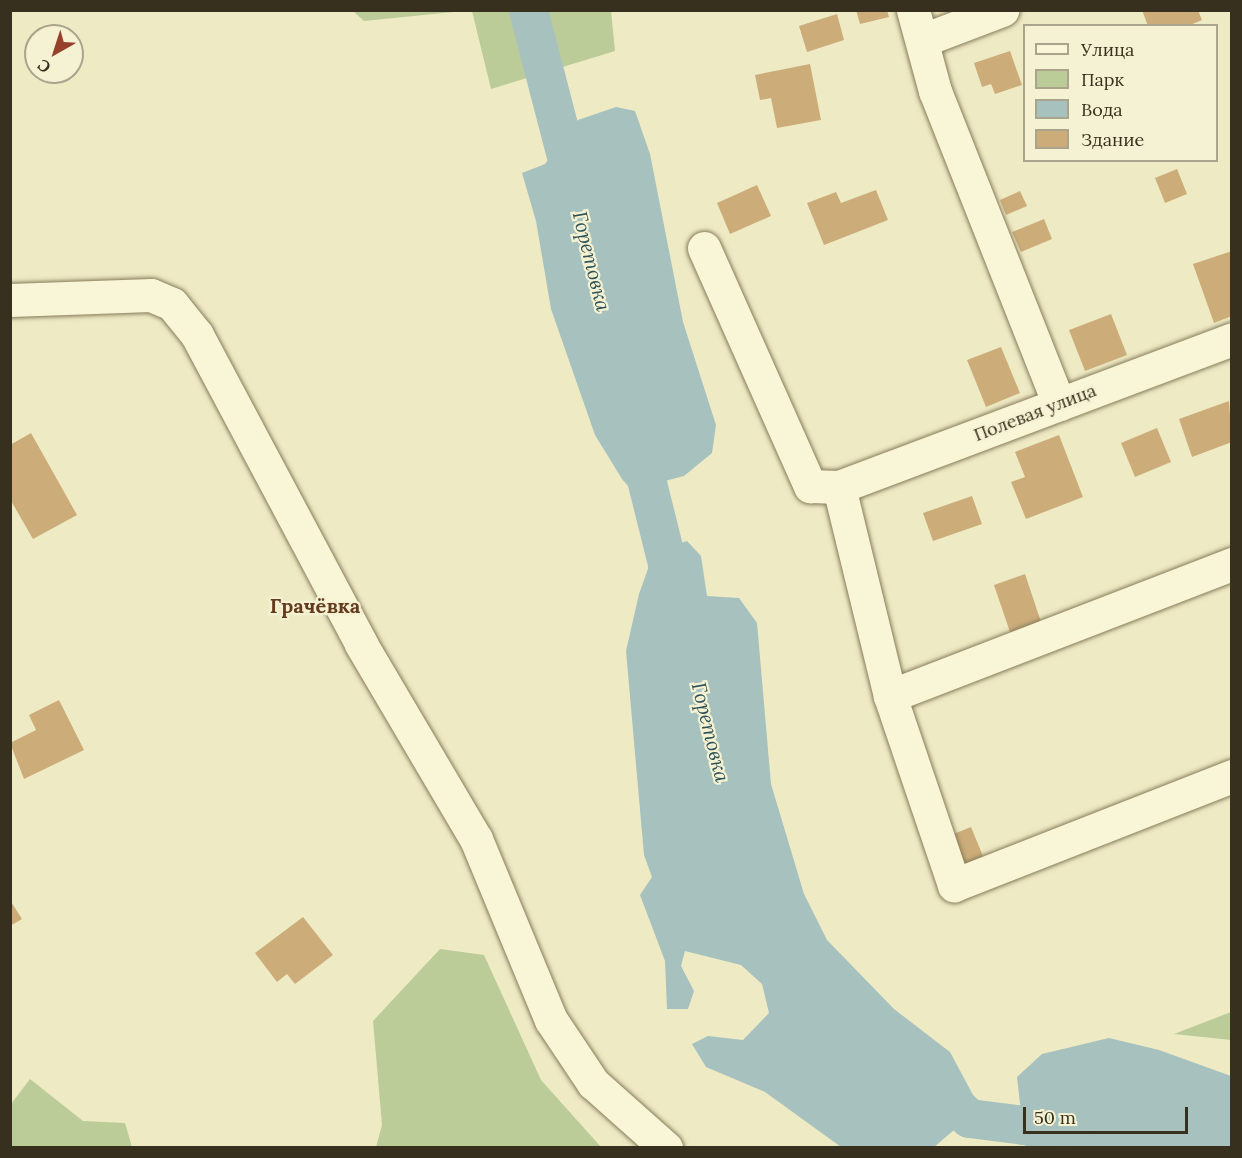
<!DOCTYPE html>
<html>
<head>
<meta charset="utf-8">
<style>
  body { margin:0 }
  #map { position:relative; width:1242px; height:1158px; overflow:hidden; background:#eeeac4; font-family:Lora,serif }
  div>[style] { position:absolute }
  .green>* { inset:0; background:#bbcc98 }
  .water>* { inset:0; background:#a6c1be }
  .river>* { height:39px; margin:-19.5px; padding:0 19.5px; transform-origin:19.5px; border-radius:19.5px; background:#a6c1be }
  .building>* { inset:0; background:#ccad7a }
  .roads { filter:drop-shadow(0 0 2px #887c5a) drop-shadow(0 0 2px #887c5a) }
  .minor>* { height:33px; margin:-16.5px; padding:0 16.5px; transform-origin:16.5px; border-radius:16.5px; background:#f9f5d7 }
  span { translate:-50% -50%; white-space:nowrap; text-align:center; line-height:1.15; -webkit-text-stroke:4.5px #f5f2d3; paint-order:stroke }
  .street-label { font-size:18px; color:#38301e }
  .water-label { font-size:20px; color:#2e5258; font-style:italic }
  .neighbourhood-label { font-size:20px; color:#653b1e; font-weight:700 }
  .frame { position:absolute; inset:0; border:12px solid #38301e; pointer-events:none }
  .legend { position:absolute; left:1023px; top:24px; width:195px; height:138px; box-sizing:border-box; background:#f5f2d3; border:2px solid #a9a48b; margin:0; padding:8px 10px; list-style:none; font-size:18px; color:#38301e }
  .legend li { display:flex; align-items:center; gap:12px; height:30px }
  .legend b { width:30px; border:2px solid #a9a48b }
  .north { position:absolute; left:24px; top:24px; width:60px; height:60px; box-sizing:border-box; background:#f5f2d3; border:2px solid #a9a48b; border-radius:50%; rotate:219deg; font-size:16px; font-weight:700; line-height:24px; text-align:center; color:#38301e }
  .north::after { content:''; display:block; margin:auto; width:21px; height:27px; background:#97402b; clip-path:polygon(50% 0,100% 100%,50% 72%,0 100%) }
  .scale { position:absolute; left:1023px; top:1107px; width:165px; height:27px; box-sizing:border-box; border:3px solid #38301e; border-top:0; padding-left:8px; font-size:18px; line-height:21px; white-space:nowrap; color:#38301e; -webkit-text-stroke:4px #f5f2d3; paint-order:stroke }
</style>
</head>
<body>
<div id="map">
  <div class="green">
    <i style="clip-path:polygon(353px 11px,463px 11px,364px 21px)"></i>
    <i style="clip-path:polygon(472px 11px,611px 11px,615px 51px,491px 89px)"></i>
    <i style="clip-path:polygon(440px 949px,484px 955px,541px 1080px,601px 1147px,376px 1147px,382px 1125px,373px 1021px)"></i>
    <i style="clip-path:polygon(1231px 1012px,1231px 1040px,1174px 1034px)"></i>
    <i style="clip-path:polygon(30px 1079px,83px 1121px,125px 1123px,132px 1147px,11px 1147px,11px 1104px)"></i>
  </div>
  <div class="water">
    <i style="clip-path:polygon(616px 107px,635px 111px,650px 154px,683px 322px,716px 425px,712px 453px,684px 476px,661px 482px,661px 496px,672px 511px,672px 524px,659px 531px,648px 530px,641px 501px,622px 479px,595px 435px,551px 309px,536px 221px,522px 173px,545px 164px,578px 120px)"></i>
    <i style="clip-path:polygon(687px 541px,701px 556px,707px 596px,739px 598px,757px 623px,771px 784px,804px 894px,827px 940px,894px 1009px,950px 1052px,980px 1108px,934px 1147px,841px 1147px,765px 1092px,706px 1067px,692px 1044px,708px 1036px,743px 1040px,769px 1013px,762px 984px,741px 965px,685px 951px,681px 966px,694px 991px,688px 1009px,667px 1009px,665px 961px,640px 895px,652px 877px,644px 855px,626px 651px,639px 594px,654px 552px)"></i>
    <i style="clip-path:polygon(1109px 1038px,1159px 1050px,1231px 1076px,1231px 1147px,1025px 1147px,1017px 1077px,1042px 1054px)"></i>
  </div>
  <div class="river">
    <i style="left:528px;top:10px;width:190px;rotate:75.4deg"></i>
    <i style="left:646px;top:479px;width:124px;rotate:76deg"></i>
    <i style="left:931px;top:1082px;width:52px;rotate:43.5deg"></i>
    <i style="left:969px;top:1118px;width:55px;rotate:7.3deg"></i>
    <i style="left:1024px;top:1125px;width:52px;rotate:-1.1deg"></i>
  </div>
  <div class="building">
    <i style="clip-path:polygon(856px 10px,887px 10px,889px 17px,860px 24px)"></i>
    <i style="clip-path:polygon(1142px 10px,1198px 10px,1202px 20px,1188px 26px,1148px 26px)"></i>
    <i style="clip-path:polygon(837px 14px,844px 40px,807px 52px,799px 26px)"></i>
    <i style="clip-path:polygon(1010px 51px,1022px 85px,995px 94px,991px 84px,982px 87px,974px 63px)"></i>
    <i style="clip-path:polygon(810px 64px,821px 120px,777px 128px,771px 98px,760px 100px,755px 75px)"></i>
    <i style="clip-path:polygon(1177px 169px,1187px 194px,1165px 203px,1155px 178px)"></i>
    <i style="clip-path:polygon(757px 185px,771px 216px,730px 234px,717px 203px)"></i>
    <i style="clip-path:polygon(876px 190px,888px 220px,824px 245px,807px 203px,836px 192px,841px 203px)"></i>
    <i style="clip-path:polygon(1020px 191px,1027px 206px,1006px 215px,1000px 200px)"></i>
    <i style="clip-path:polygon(1044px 219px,1052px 239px,1021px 252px,1012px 232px)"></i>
    <i style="clip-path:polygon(1232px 251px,1232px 316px,1214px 323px,1193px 264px)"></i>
    <i style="clip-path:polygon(1111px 314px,1127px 355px,1085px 371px,1069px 330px)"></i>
    <i style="clip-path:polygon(1001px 347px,1020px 393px,986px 407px,967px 360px)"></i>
    <i style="clip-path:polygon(1229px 401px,1232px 442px,1192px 457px,1179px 419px)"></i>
    <i style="clip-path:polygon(1157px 428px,1171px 462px,1135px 477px,1121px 443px)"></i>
    <i style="clip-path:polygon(31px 433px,77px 515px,33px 539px,10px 499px,10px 445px)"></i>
    <i style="clip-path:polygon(1059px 435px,1083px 497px,1026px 519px,1011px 482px,1025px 477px,1015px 452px)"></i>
    <i style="clip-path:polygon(972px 496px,982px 524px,933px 541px,923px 513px)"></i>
    <i style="clip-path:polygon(1025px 574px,1041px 622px,1010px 632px,994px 585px)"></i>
    <i style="clip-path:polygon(59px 700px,84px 750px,24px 779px,10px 743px,36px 730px,29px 715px)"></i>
    <i style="clip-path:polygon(971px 827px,985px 861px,959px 871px,946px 837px)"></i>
    <i style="clip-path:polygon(10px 900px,22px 919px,10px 926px)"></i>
    <i style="clip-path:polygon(303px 917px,333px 955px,295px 984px,287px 974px,277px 982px,255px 953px)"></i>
  </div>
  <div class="roads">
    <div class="minor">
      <i style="left:913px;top:10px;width:84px;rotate:74.8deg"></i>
      <i style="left:935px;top:91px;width:337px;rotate:68.4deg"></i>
      <i style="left:923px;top:40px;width:85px;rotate:-20.8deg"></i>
      <i style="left:704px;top:248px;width:261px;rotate:66deg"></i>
      <i style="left:810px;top:486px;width:29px;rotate:2deg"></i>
      <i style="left:839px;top:487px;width:215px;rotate:76.3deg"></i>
      <i style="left:890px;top:696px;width:200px;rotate:71.3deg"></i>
      <i style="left:954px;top:885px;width:299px;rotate:-21.4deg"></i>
      <i style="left:10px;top:300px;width:141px;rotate:-2deg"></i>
      <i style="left:151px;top:295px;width:23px;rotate:23deg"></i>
      <i style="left:172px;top:304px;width:40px;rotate:51deg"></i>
      <i style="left:197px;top:335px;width:350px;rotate:62deg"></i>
      <i style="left:361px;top:644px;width:226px;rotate:59.5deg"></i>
      <i style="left:476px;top:839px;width:196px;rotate:67.5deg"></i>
      <i style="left:551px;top:1020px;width:76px;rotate:56.3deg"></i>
      <i style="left:593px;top:1083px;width:98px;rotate:41.7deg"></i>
      <i style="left:839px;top:487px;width:420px;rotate:-20.6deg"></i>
      <i style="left:890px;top:696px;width:367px;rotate:-21.1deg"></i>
    </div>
  </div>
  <div class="street-label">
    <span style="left:1035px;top:413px;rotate:-21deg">Полевая улица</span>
  </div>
  <div class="water-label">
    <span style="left:592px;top:261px;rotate:76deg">Горетовка</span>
    <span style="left:711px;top:732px;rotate:76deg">Горетовка</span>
  </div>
  <div class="neighbourhood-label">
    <span style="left:315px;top:605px">Грачёвка</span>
  </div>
  <div class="frame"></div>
  <ul class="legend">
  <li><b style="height:8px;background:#f9f5d7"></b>Улица</li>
  <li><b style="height:16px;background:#bbcc98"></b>Парк</li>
  <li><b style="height:16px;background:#a6c1be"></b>Вода</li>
  <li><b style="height:16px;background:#ccad7a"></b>Здание</li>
  </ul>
  <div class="north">С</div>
  <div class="scale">50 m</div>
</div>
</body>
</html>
